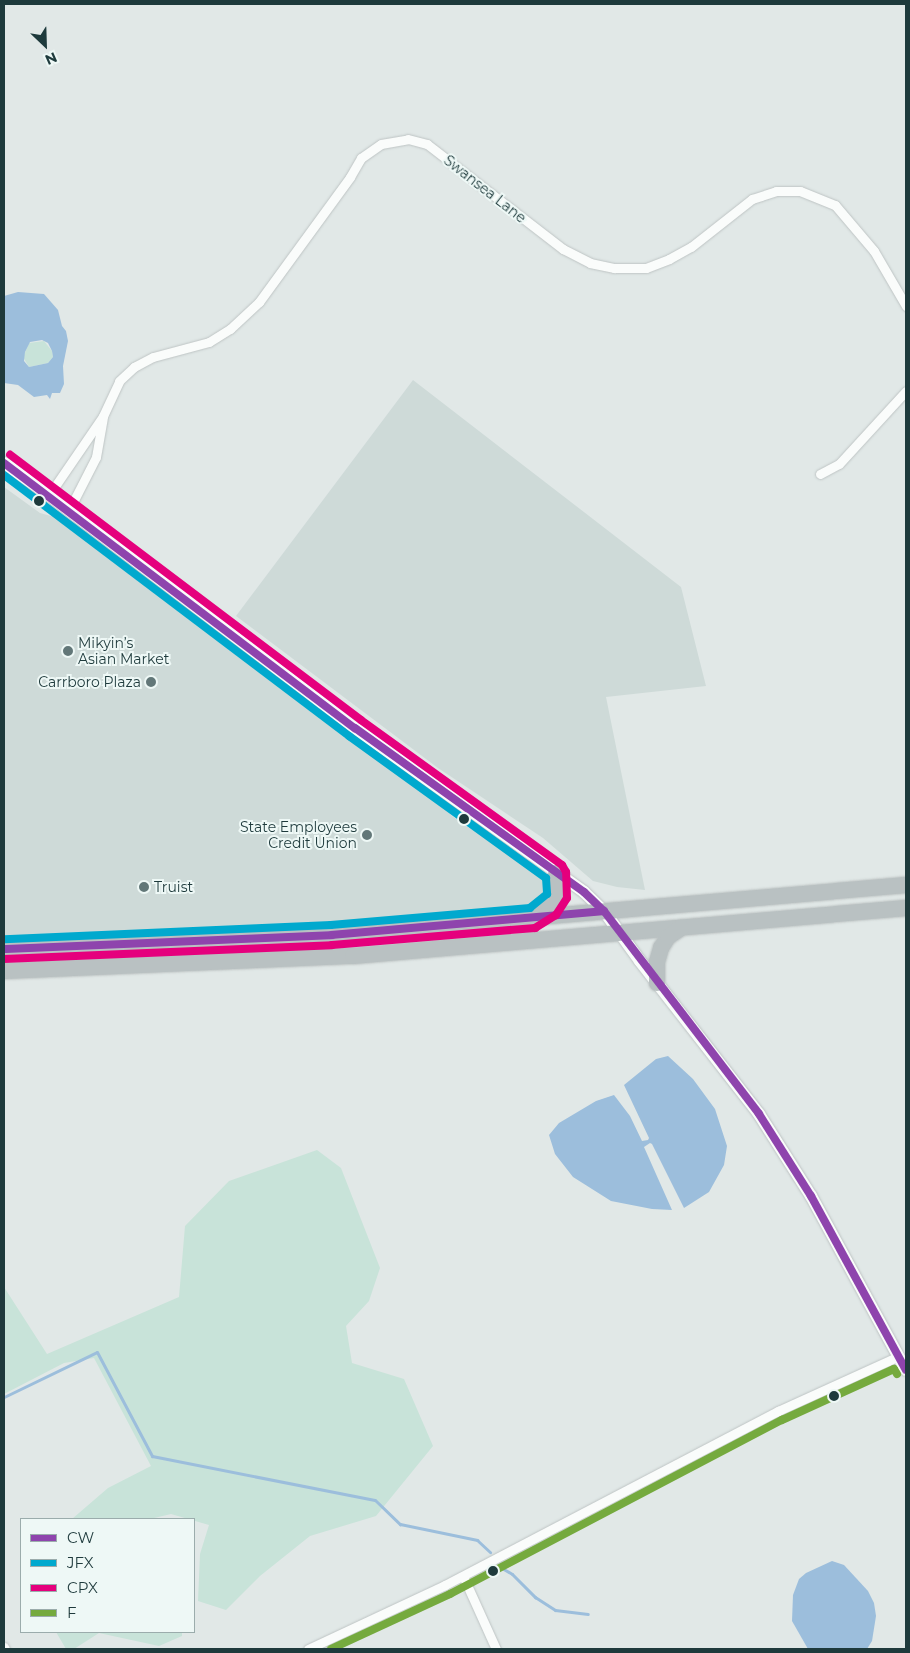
<!DOCTYPE html>
<html>
<head>
<meta charset="utf-8">
<style>
  body { margin:0 }
  #map { position:relative; width:910px; height:1653px; overflow:hidden; background:#e1e8e7; font-family:Montserrat,sans-serif }
  div>[style] { position:absolute }
  .built>* { inset:0; background:#cedad8 }
  .green>* { inset:0; background:#c8e3d9 }
  .water>* { inset:0; background:#9cbedc }
  .stream>* { height:3px; margin:-1.5px; padding:0 1.5px; transform-origin:1.5px; border-radius:1.5px; background:#9cbedc }
  .roads { filter:drop-shadow(0 0 1px #bec4c4) drop-shadow(0 0 1px #bec4c4) }
  .street>* { height:9px; margin:-4.5px; padding:0 4.5px; transform-origin:4.5px; border-radius:4.5px; background:#fafcfb }
  .secondary>* { height:12px; margin:-6px; padding:0 6px; transform-origin:6px; border-radius:6px; background:#fafcfb }
  .highway>* { height:16px; margin:-8px; padding:0 8px; transform-origin:8px; border-radius:8px; background:#b9c1c2 }
  .bus-1>* { height:8px; margin:-4px; padding:0 4px; transform-origin:4px; border-radius:4px; background:#8e44ad }
  .bus-2>* { height:8px; margin:-4px; padding:0 4px; transform-origin:4px; border-radius:4px; background:#00a9ce }
  .bus-3>* { height:8px; margin:-4px; padding:0 4px; transform-origin:4px; border-radius:4px; background:#e5007d }
  .bus-4>* { height:8px; margin:-4px; padding:0 4px; transform-origin:4px; border-radius:4px; background:#75aa3e }
  .dots>* { width:14px; height:14px; translate:-50% -50%; box-sizing:border-box; border:2px solid #eef8f6; border-radius:50% }
  span { translate:-50% -50%; white-space:nowrap; text-align:center; line-height:1.15; -webkit-text-stroke:4px #eef8f6; paint-order:stroke }
  .street-label { font-size:14px; color:#1e3a3c }
  .poi-label { font-size:14px; color:#1e3a3c }
  .left { translate:0 -50%; text-align:left }
  .right { translate:-100% -50%; text-align:right }
  .frame { position:absolute; inset:0; border:5px solid #1e3a3c; pointer-events:none }
  .legend { position:absolute; left:20px; top:1518px; width:175px; height:115px; box-sizing:border-box; background:#eef8f6; border:1px solid #9bacac; margin:0; padding:6px 9px; list-style:none; font-size:15px; color:#1e3a3c }
  .legend li { display:flex; align-items:center; gap:10px; height:25px }
  .legend b { width:25px; border:1px solid #9bacac }
  .north { position:absolute; left:20px; top:20px; width:50px; height:50px; -webkit-text-stroke:4px #eef8f6; paint-order:stroke; rotate:156deg; font-size:14px; font-weight:700; line-height:20px; text-align:center; color:#1e3a3c }
  .north::after { content:''; display:block; margin:auto; width:18px; height:22px; background:#1e3a3c; clip-path:polygon(50% 0,100% 100%,50% 72%,0 100%) }
</style>
</head>
<body>
<div id="map">
  <div class="built">
    <i style="clip-path:polygon(413px 380px,681px 587px,706px 686px,606px 697px,645px 890px,617px 887px,593px 881px,543px 838px,438px 768px,236px 616px)"></i>
    <i style="clip-path:polygon(4px 487px,40px 513px,80px 524px,231px 638px,337px 723px,426px 788px,452px 816px,469px 828px,496px 841px,544px 877px,551px 890px,547px 901px,531px 909px,493px 912px,488px 910px,335px 924px,139px 935px,4px 939px)"></i>
  </div>
  <div class="green">
    <i style="clip-path:polygon(44px 341px,52px 351px,53px 357px,48px 363px,29px 367px,23px 357px,29px 343px)"></i>
    <i style="clip-path:polygon(317px 1150px,341px 1168px,380px 1268px,369px 1301px,346px 1326px,352px 1363px,404px 1379px,433px 1446px,376px 1516px,310px 1536px,260px 1576px,226px 1610px,198px 1601px,200px 1554px,209px 1525px,171px 1514px,150px 1519px,72px 1519px,108px 1488px,151px 1466px,94px 1358px,64px 1363px,4px 1394px,4px 1287px,47px 1354px,179px 1297px,185px 1226px,229px 1181px)"></i>
    <i style="clip-path:polygon(56px 1632px,182px 1632px,182px 1636px,159px 1646px,99px 1633px,74px 1649px,66px 1649px)"></i>
  </div>
  <div class="water">
    <i style="clip-path:polygon(evenodd,18px 292px,44px 294px,58px 310px,62px 326px,66px 331px,68px 341px,63px 366px,64px 384px,60px 393px,52px 393px,50px 399px,47px 395px,34px 397px,18px 385px,4px 383px,4px 296px,18px 292px,42px 340px,48px 343px,52px 351px,53px 357px,48px 363px,29px 367px,24px 361px,25px 352px,30px 342px,42px 340px)"></i>
    <i style="clip-path:polygon(668px 1056px,693px 1079px,715px 1109px,727px 1146px,724px 1165px,709px 1192px,684px 1208px,652px 1144px,650px 1143px,644px 1147px,672px 1210px,652px 1209px,611px 1201px,573px 1177px,555px 1154px,549px 1135px,559px 1123px,596px 1101px,614px 1095px,630px 1116px,642px 1141px,648px 1140px,649px 1138px,624px 1085px,656px 1059px)"></i>
    <i style="clip-path:polygon(832px 1561px,844px 1565px,868px 1591px,874px 1603px,876px 1616px,872px 1641px,867px 1649px,808px 1649px,792px 1621px,793px 1595px,799px 1579px,806px 1573px)"></i>
  </div>
  <div class="stream">
    <i style="left:4px;top:1397px;width:103px;rotate:-25.8deg"></i>
    <i style="left:97px;top:1352px;width:118px;rotate:62.1deg"></i>
    <i style="left:152px;top:1456px;width:227px;rotate:11.2deg"></i>
    <i style="left:375px;top:1500px;width:35px;rotate:44deg"></i>
    <i style="left:400px;top:1524px;width:79px;rotate:11.7deg"></i>
    <i style="left:477px;top:1540px;width:18px;rotate:43deg"></i>
    <i style="left:500px;top:1567px;width:14px;rotate:30deg"></i>
    <i style="left:512px;top:1574px;width:33px;rotate:45deg"></i>
    <i style="left:535px;top:1597px;width:24px;rotate:33deg"></i>
    <i style="left:555px;top:1610px;width:33px;rotate:7deg"></i>
  </div>
  <div class="roads">
    <div class="street">
      <i style="left:820px;top:474px;width:21px;rotate:-28deg"></i>
      <i style="left:839px;top:464px;width:99px;rotate:-47.5deg"></i>
      <i style="left:49px;top:495px;width:96px;rotate:-55.6deg"></i>
      <i style="left:103px;top:416px;width:38px;rotate:-65deg"></i>
      <i style="left:119px;top:381px;width:21px;rotate:-43deg"></i>
      <i style="left:134px;top:367px;width:21px;rotate:-28deg"></i>
      <i style="left:153px;top:357px;width:58px;rotate:-15deg"></i>
      <i style="left:209px;top:342px;width:25px;rotate:-32deg"></i>
      <i style="left:230px;top:329px;width:40px;rotate:-43deg"></i>
      <i style="left:259px;top:302px;width:155px;rotate:-53.9deg"></i>
      <i style="left:350px;top:177px;width:22px;rotate:-60deg"></i>
      <i style="left:361px;top:158px;width:24px;rotate:-35deg"></i>
      <i style="left:381px;top:144px;width:27px;rotate:-10deg"></i>
      <i style="left:408px;top:139px;width:20px;rotate:15deg"></i>
      <i style="left:427px;top:144px;width:172px;rotate:37.7deg"></i>
      <i style="left:563px;top:249px;width:30px;rotate:27deg"></i>
      <i style="left:590px;top:263px;width:25px;rotate:12deg"></i>
      <i style="left:614px;top:268px;width:32px"></i>
      <i style="left:646px;top:268px;width:25px;rotate:-21deg"></i>
      <i style="left:669px;top:259px;width:25px;rotate:-29deg"></i>
      <i style="left:691px;top:247px;width:78px;rotate:-38.2deg"></i>
      <i style="left:752px;top:199px;width:25px;rotate:-18deg"></i>
      <i style="left:776px;top:191px;width:24px"></i>
      <i style="left:800px;top:191px;width:38px;rotate:22deg"></i>
      <i style="left:835px;top:205px;width:60px;rotate:49.7deg"></i>
      <i style="left:874px;top:251px;width:64px;rotate:59.8deg"></i>
      <i style="left:69px;top:510px;width:59px;rotate:-63deg"></i>
      <i style="left:96px;top:457px;width:39px;rotate:-80deg"></i>
      <i style="left:463px;top:1576px;width:80px;rotate:65.7deg"></i>
      <i style="left:4px;top:1647px;width:2px;rotate:63deg"></i>
      <i style="left:308px;top:1649px;width:151px;rotate:-25deg"></i>
      <i style="left:445px;top:1585px;width:376px;rotate:-27.6deg"></i>
      <i style="left:778px;top:1411px;width:133px;rotate:-24.4deg"></i>
    </div>
    <div class="secondary">
      <i style="left:4px;top:463px;width:55px;rotate:35.4deg"></i>
      <i style="left:49px;top:495px;width:385px;rotate:37.3deg"></i>
      <i style="left:355px;top:728px;width:282px;rotate:35.6deg"></i>
      <i style="left:584px;top:892px;width:28px;rotate:44deg"></i>
      <i style="left:604px;top:911px;width:62px;rotate:54.2deg"></i>
      <i style="left:640px;top:961px;width:194px;rotate:52.1deg"></i>
      <i style="left:759px;top:1114px;width:97px;rotate:57.6deg"></i>
      <i style="left:811px;top:1196px;width:198px;rotate:61.4deg"></i>
    </div>
    <div class="highway">
      <i style="left:534px;top:917px;width:18px;rotate:-34deg"></i>
      <i style="left:549px;top:907px;width:13px;rotate:-51deg"></i>
      <i style="left:557px;top:897px;width:24px;rotate:-92deg"></i>
      <i style="left:4px;top:949px;width:328px;rotate:-2.4deg"></i>
      <i style="left:332px;top:935px;width:576px;rotate:-4.98deg"></i>
      <i style="left:4px;top:971px;width:349px;rotate:-2.5deg"></i>
      <i style="left:353px;top:956px;width:555px;rotate:-4.96deg"></i>
      <i style="left:657px;top:983px;width:21px;rotate:-90deg"></i>
      <i style="left:657px;top:962px;width:15px;rotate:-74deg"></i>
      <i style="left:661px;top:948px;width:13px;rotate:-58deg"></i>
      <i style="left:668px;top:937px;width:16px;rotate:-35deg"></i>
    </div>
  </div>
  <div class="bus-1">
    <i style="left:4px;top:463px;width:440px;rotate:37.1deg"></i>
    <i style="left:355px;top:728px;width:282px;rotate:35.6deg"></i>
    <i style="left:584px;top:892px;width:28px;rotate:44deg"></i>
    <i style="left:604px;top:911px;width:255px;rotate:52.6deg"></i>
    <i style="left:759px;top:1114px;width:97px;rotate:57.6deg"></i>
    <i style="left:811px;top:1196px;width:198px;rotate:61.4deg"></i>
    <i style="left:4px;top:949px;width:328px;rotate:-2.4deg"></i>
    <i style="left:332px;top:935px;width:273px;rotate:-5deg"></i>
  </div>
  <div class="bus-2">
    <i style="left:4px;top:475px;width:433px;rotate:37.1deg"></i>
    <i style="left:349px;top:736px;width:243px;rotate:35.8deg"></i>
    <i style="left:546px;top:878px;width:16px;rotate:86deg"></i>
    <i style="left:547px;top:894px;width:22px;rotate:141deg"></i>
    <i style="left:530px;top:908px;width:200px;rotate:175.1deg"></i>
    <i style="left:331px;top:925px;width:327px;rotate:177.5deg"></i>
  </div>
  <div class="bus-3">
    <i style="left:4px;top:959px;width:328px;rotate:-2.4deg"></i>
    <i style="left:332px;top:945px;width:204px;rotate:-4.8deg"></i>
    <i style="left:535px;top:928px;width:25px;rotate:-32deg"></i>
    <i style="left:556px;top:915px;width:20px;rotate:-57deg"></i>
    <i style="left:567px;top:898px;width:26px;rotate:-92deg"></i>
    <i style="left:566px;top:872px;width:8px;rotate:-120deg"></i>
    <i style="left:562px;top:865px;width:248px;rotate:-144.2deg"></i>
    <i style="left:361px;top:720px;width:440px;rotate:-142.9deg"></i>
  </div>
  <div class="bus-4">
    <i style="left:331px;top:1649px;width:131px;rotate:-24.8deg"></i>
    <i style="left:450px;top:1594px;width:375px;rotate:-27.7deg"></i>
    <i style="left:782px;top:1420px;width:123px;rotate:-24.5deg"></i>
    <i style="left:894px;top:1369px;width:6px;rotate:59deg"></i>
  </div>
  <div class="dots">
    <i style="left:39px;top:501px;background:#1e3a3c"></i>
    <i style="left:68px;top:651px;background:#627778"></i>
    <i style="left:151px;top:682px;background:#627778"></i>
    <i style="left:464px;top:819px;background:#1e3a3c"></i>
    <i style="left:367px;top:835px;background:#627778"></i>
    <i style="left:144px;top:887px;background:#627778"></i>
    <i style="left:834px;top:1396px;background:#1e3a3c"></i>
    <i style="left:493px;top:1571px;background:#1e3a3c"></i>
  </div>
  <div class="street-label">
    <span style="left:485px;top:189px;rotate:38deg">Swansea Lane</span>
  </div>
  <div class="poi-label">
    <span class="left" style="left:78px;top:651px">Mikyin’s<br>Asian Market</span>
    <span class="right" style="left:141px;top:682px">Carrboro Plaza</span>
    <span class="right" style="left:357px;top:835px">State Employees<br>Credit Union</span>
    <span class="left" style="left:154px;top:887px">Truist</span>
  </div>
  <div class="frame"></div>
  <ul class="legend">
  <li><b style="height:6px;background:#8e44ad"></b>CW</li>
  <li><b style="height:6px;background:#00a9ce"></b>JFX</li>
  <li><b style="height:6px;background:#e5007d"></b>CPX</li>
  <li><b style="height:6px;background:#75aa3e"></b>F</li>
  </ul>
  <div class="north">N</div>
</div>
</body>
</html>
